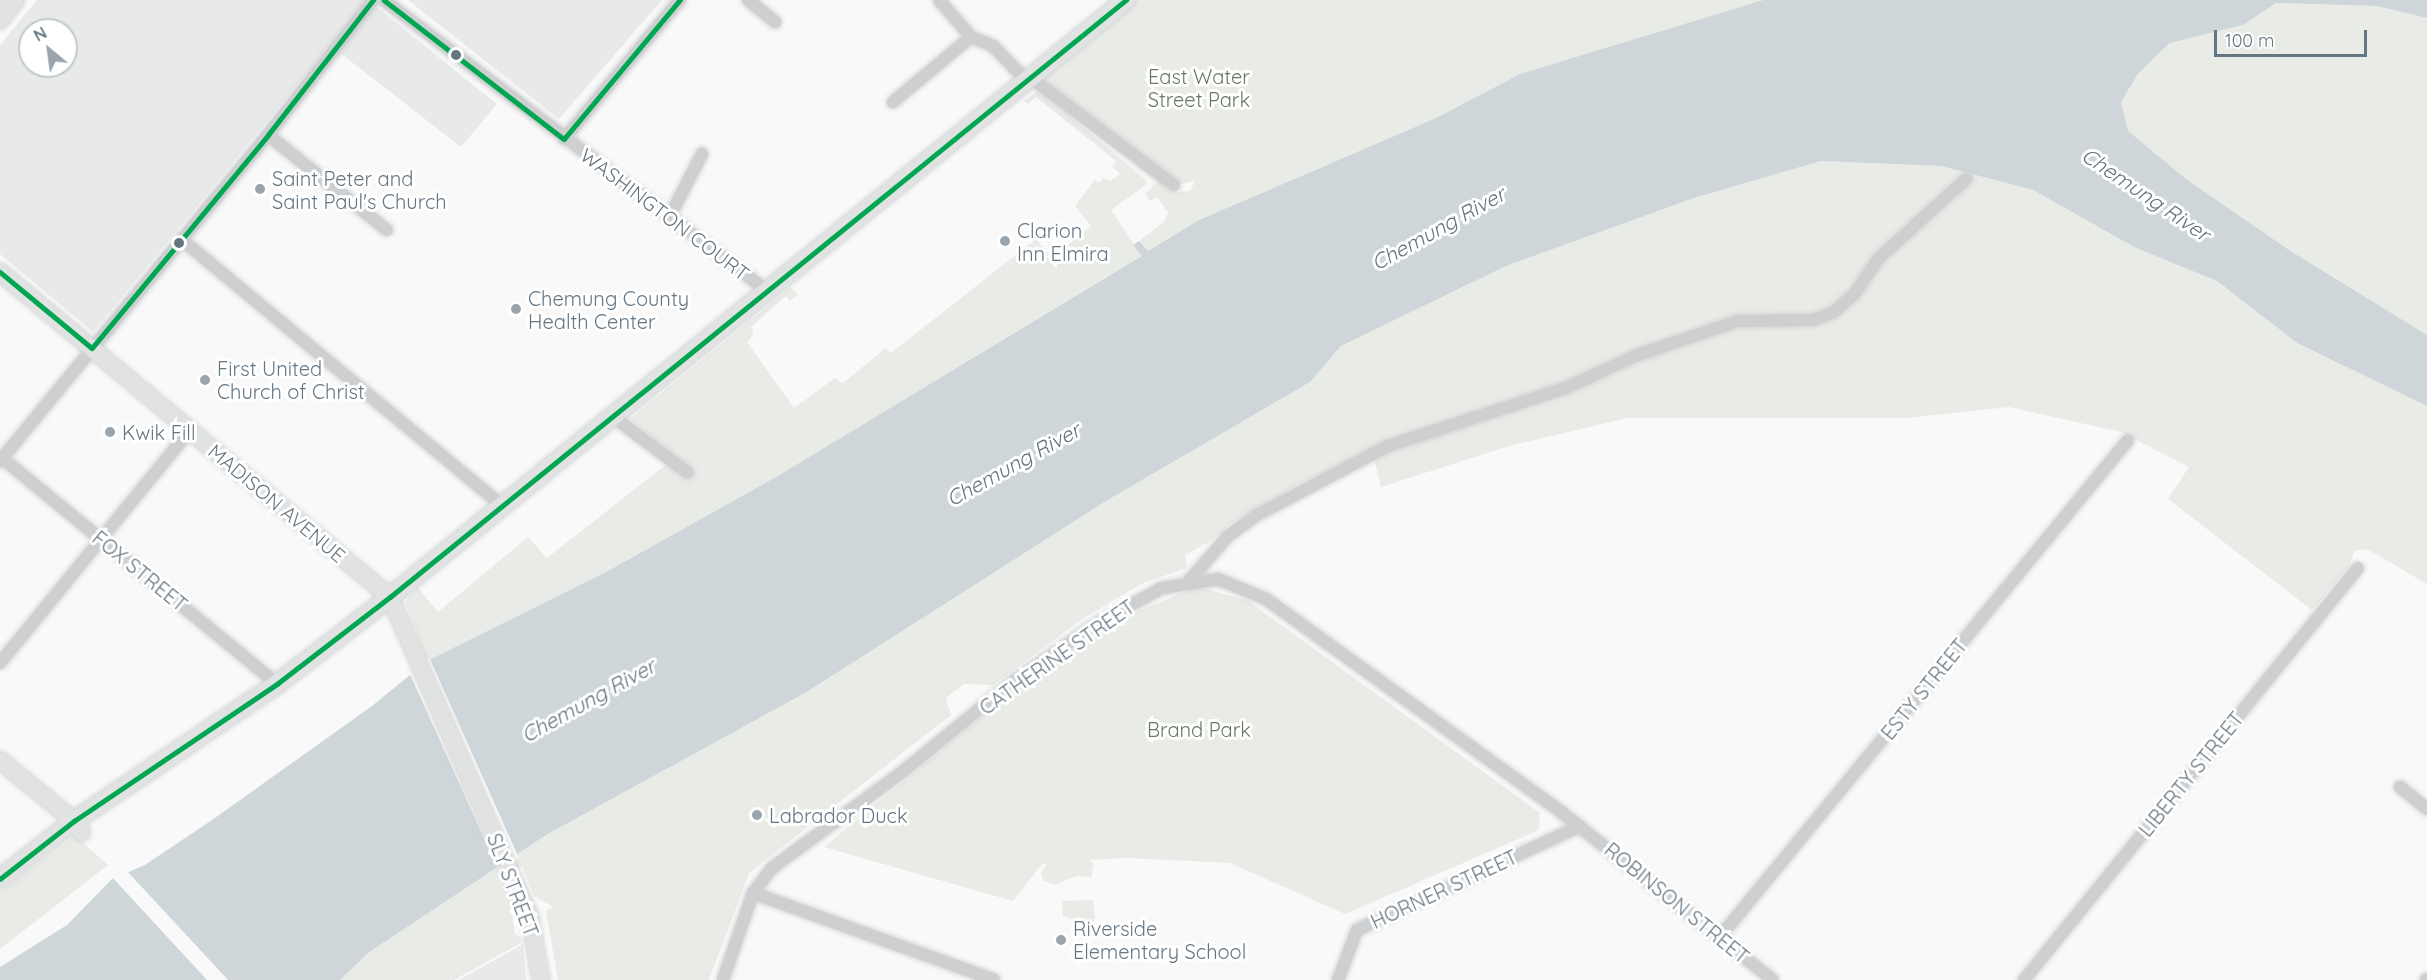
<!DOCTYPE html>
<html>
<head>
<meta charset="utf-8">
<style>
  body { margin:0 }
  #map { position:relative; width:2427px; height:980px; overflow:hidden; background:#f9f9f9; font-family:Quicksand,sans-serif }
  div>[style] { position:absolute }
  .built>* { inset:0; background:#e8e9e9 }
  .green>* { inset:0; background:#e8ebe6 }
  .water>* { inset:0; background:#ced6d9 }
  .pier>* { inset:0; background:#f9f9f9 }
  .roads { filter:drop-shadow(0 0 2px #d5d6d7) drop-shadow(0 0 2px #d5d6d7) }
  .street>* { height:12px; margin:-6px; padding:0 6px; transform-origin:6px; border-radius:6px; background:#cecfd0 }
  .secondary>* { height:16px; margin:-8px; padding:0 8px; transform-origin:8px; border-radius:8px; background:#e1e2e2 }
  .primary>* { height:18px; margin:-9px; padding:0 9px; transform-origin:9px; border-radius:9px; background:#e1e2e2 }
  .bus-1>* { height:4.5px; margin:-2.25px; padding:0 2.25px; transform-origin:2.25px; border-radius:2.25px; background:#00a651 }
  .dots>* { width:16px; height:16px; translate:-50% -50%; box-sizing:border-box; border:3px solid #fff; border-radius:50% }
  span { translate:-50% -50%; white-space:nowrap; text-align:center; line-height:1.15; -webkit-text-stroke:6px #fff; paint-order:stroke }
  .park-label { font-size:20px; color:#687a64 }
  .poi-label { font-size:20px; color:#657683 }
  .left { translate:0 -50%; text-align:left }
  .street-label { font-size:20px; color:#657683 }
  .water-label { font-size:21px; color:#60757c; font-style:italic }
  .north { position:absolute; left:18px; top:18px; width:60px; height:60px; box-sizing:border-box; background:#fff; border:2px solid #c1c8cd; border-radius:50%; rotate:331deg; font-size:16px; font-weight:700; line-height:24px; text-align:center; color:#657683 }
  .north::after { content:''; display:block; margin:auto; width:21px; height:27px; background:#99a4ac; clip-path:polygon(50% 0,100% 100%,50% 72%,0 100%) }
  .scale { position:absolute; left:2214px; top:30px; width:153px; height:27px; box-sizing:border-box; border:3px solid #657683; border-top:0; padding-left:8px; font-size:18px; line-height:21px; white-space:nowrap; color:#657683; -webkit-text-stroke:4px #fff; paint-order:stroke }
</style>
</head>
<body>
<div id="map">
  <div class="built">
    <i style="clip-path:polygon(evenodd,37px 0,368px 0,497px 104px,461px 147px,330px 45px,93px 332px,0 254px,0 45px,37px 0,30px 30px,66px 30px,66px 66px,30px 66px,30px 30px)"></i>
    <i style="clip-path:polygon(408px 0,662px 0,559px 119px)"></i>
    <i style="clip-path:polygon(523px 944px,526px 980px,459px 980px)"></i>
  </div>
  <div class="green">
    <i style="clip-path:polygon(1131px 0,1763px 0,1520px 74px,1436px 118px,1199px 220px,1148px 251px,1139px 241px,1164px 222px,1168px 213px,1157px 197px,1150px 201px,1145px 194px,1160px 179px,1177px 192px,1190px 191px,1195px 181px,1174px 185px,1030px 77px)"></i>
    <i style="clip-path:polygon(2276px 3px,2377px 6px,2427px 18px,2427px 335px,2289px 250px,2186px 179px,2127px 131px,2121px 102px,2138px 75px,2170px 43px,2243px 25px)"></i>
    <i style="clip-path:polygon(1039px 90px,1146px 180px,1147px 184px,1111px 210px,1142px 256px,776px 477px,608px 571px,427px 661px,406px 604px,408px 598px,418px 588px,438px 612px,528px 537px,547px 558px,668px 463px,690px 468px,630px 419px,791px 287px,798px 295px,790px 301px,786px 296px,752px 326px,753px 335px,747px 342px,794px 408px,835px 378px,843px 383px,886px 348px,891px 353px,1036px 239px,1052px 258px,1091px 226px,1075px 206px,1095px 180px,1099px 183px,1103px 178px,1110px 181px,1120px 174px,1112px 166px,1116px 161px,1036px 97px,1028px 104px,1024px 101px)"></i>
    <i style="clip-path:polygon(1821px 161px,1941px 166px,2033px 190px,2136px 248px,2217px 281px,2297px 343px,2427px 406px,2427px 584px,2367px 549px,2354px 551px,2349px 567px,2312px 610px,2168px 499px,2189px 467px,2121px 432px,2009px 407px,1906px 418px,1627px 418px,1509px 446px,1381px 487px,1372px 450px,1301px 483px,1230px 524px,1212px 540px,1185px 555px,1187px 568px,1143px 583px,1082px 619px,993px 685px,964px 684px,946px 698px,951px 715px,749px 873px,709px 980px,558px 980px,546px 911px,553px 907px,534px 896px,522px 866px,501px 876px,510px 900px,515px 934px,521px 937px,521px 943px,454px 980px,340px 980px,368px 953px,546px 835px,805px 693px,1106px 501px,1310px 382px,1341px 346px,1506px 266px,1694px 198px)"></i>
    <i style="clip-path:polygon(1197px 587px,1247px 600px,1540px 813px,1539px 830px,1345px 914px,1230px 863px,1127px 858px,1089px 860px,1094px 863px,1091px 877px,1076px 876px,1055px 885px,1043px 880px,1041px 873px,1047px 864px,1042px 864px,1013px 901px,824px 847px,1003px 699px,1111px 622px)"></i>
    <i style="clip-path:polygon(75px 836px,108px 865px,0 949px,0 892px)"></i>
    <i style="clip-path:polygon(1090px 900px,1093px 901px,1095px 918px,1091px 926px,1063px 916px,1062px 901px)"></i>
  </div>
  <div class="water">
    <i style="clip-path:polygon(1763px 0,2427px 0,2427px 18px,2377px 6px,2276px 3px,2243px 25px,2170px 43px,2138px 74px,2121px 102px,2128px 131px,2186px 179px,2289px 250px,2427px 335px,2427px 406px,2297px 343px,2217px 281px,2136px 248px,2033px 190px,1941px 166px,1821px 161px,1694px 198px,1506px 266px,1341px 346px,1310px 382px,1106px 501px,805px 693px,546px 835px,368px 953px,340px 980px,0 980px,0 967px,67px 925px,112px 879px,145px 865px,212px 820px,372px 706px,427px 661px,608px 571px,776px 477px,1142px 256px,1133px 245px,1139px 241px,1148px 251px,1199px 220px,1436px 118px,1520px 74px)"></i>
  </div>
  <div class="pier">
    <i style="clip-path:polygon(429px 657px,519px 858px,499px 871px,409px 672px)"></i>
    <i style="clip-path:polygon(126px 870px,228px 980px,207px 980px,111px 876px)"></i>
  </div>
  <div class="roads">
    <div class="street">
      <i style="left:384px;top:0;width:480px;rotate:37.2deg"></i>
      <i style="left:748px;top:0;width:35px;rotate:39deg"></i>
      <i style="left:939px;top:0;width:49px;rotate:49.1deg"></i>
      <i style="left:1030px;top:77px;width:180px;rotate:36.9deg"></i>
      <i style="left:893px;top:102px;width:102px;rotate:-39.8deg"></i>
      <i style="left:971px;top:37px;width:24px;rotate:22deg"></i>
      <i style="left:993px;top:46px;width:47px;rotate:45.9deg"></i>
      <i style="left:268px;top:135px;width:152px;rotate:38.6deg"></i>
      <i style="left:564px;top:139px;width:181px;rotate:-50.2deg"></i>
      <i style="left:670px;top:216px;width:70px;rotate:-62.7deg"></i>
      <i style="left:181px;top:239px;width:416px;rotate:39.7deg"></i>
      <i style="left:611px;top:415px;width:96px;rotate:37deg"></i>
      <i style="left:2px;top:458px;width:356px;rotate:39.4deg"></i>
      <i style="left:0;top:461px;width:422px;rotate:-50.6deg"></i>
      <i style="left:268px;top:135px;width:171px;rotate:-52.1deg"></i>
      <i style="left:1189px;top:581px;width:60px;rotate:-49.1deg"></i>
      <i style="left:1228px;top:536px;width:36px;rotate:-36deg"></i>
      <i style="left:1257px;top:515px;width:148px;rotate:-27.8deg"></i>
      <i style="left:1388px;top:446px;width:189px;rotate:-18.1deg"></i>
      <i style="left:1568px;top:387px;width:74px;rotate:-24.8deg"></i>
      <i style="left:1635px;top:356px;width:109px;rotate:-18.8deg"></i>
      <i style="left:1738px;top:321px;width:75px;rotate:-0.8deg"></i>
      <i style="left:1813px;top:320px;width:22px;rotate:-21deg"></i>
      <i style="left:1834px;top:312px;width:28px;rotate:-42deg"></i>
      <i style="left:1855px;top:293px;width:42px;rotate:-55.6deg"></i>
      <i style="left:1879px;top:258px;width:118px;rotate:-42.2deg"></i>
      <i style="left:0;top:663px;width:301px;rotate:-50.8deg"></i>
      <i style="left:2400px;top:787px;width:35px;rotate:39deg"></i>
      <i style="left:753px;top:893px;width:256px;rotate:19.8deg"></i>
      <i style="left:1719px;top:938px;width:644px;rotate:-50.6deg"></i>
      <i style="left:723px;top:980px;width:92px;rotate:-71deg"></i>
      <i style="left:753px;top:893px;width:31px;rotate:-53deg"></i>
      <i style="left:772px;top:868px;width:160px;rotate:-36.4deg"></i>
      <i style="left:901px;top:773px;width:146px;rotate:-39.2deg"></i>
      <i style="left:1014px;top:681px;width:102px;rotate:-34.6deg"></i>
      <i style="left:1098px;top:623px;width:73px;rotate:-28.7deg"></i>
      <i style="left:1162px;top:588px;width:57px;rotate:-9.1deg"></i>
      <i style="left:1218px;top:579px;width:52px;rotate:22.6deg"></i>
      <i style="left:1266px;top:599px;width:364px;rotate:35.8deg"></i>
      <i style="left:1561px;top:812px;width:270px;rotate:38.4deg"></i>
      <i style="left:1338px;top:980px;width:53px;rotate:-69.2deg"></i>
      <i style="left:1357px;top:930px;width:246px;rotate:-25deg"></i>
      <i style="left:2024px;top:980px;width:530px;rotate:-50.97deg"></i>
      <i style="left:2426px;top:980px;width:1px;rotate:-45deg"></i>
    </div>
    <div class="secondary">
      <i style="left:0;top:272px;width:508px;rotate:39.81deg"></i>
      <i style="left:390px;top:597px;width:350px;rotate:66.4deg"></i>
      <i style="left:530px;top:918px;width:63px;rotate:79.9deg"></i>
      <i style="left:0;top:760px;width:96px;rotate:39.5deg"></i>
      <i style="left:74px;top:821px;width:14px;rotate:56deg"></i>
    </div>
    <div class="primary">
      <i style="left:0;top:19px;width:24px;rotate:-52deg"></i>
      <i style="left:0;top:879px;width:94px;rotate:-38.1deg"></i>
      <i style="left:74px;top:821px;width:245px;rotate:-34deg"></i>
      <i style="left:277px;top:684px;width:143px;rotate:-37.6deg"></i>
      <i style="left:390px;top:597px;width:948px;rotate:-39.05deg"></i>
    </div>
  </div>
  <div class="bus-1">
    <i style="left:384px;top:0;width:227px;rotate:37.7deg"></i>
    <i style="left:564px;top:139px;width:181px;rotate:-50.2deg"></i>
    <i style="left:0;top:272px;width:119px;rotate:39.6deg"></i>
    <i style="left:92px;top:348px;width:276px;rotate:-50.4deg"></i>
    <i style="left:268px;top:135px;width:171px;rotate:-52.1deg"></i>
    <i style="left:0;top:879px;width:94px;rotate:-38.1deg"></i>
    <i style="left:74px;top:821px;width:245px;rotate:-34deg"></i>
    <i style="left:277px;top:684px;width:143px;rotate:-37.6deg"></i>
    <i style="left:390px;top:597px;width:948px;rotate:-39.05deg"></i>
  </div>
  <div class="dots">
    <i style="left:456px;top:55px;background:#657683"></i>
    <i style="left:260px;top:189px;background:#99a4ac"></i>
    <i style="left:1005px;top:241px;background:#99a4ac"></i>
    <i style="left:179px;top:243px;background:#657683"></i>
    <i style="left:516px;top:309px;background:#99a4ac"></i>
    <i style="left:205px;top:380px;background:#99a4ac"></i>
    <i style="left:110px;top:432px;background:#99a4ac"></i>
    <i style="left:757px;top:815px;background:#99a4ac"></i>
    <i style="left:1061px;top:940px;background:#99a4ac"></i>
  </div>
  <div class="park-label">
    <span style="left:1199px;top:88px">East Water<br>Street Park</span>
    <span style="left:1199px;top:729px">Brand Park</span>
  </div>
  <div class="poi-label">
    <span class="left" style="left:272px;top:190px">Saint Peter and<br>Saint Paul's Church</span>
    <span class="left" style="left:1017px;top:242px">Clarion<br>Inn Elmira</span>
    <span class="left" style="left:528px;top:310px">Chemung County<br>Health Center</span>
    <span class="left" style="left:217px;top:380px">First United<br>Church of Christ</span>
    <span class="left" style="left:122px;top:432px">Kwik Fill</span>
    <span class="left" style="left:769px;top:815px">Labrador Duck</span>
    <span class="left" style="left:1073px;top:940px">Riverside<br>Elementary School</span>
  </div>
  <div class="street-label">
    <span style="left:665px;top:214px;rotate:37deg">WASHINGTON COURT</span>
    <span style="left:277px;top:503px;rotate:40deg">MADISON AVENUE</span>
    <span style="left:140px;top:571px;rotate:39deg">FOX STREET</span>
    <span style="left:1057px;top:657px;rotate:-35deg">CATHERINE STREET</span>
    <span style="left:1924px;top:689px;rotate:-51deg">ESTY STREET</span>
    <span style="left:2191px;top:774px;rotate:-51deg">LIBERTY STREET</span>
    <span style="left:513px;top:885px;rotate:69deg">SLY STREET</span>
    <span style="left:1444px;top:889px;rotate:-25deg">HORNER STREET</span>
    <span style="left:1677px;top:903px;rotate:39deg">ROBINSON STREET</span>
  </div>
  <div class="water-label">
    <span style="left:2146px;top:194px;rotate:34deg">Chemung River</span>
    <span style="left:1438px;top:228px;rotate:-29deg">Chemung River</span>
    <span style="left:1013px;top:464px;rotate:-29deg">Chemung River</span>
    <span style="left:588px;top:700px;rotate:-29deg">Chemung River</span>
  </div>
  <div class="north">N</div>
  <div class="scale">100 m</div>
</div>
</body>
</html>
